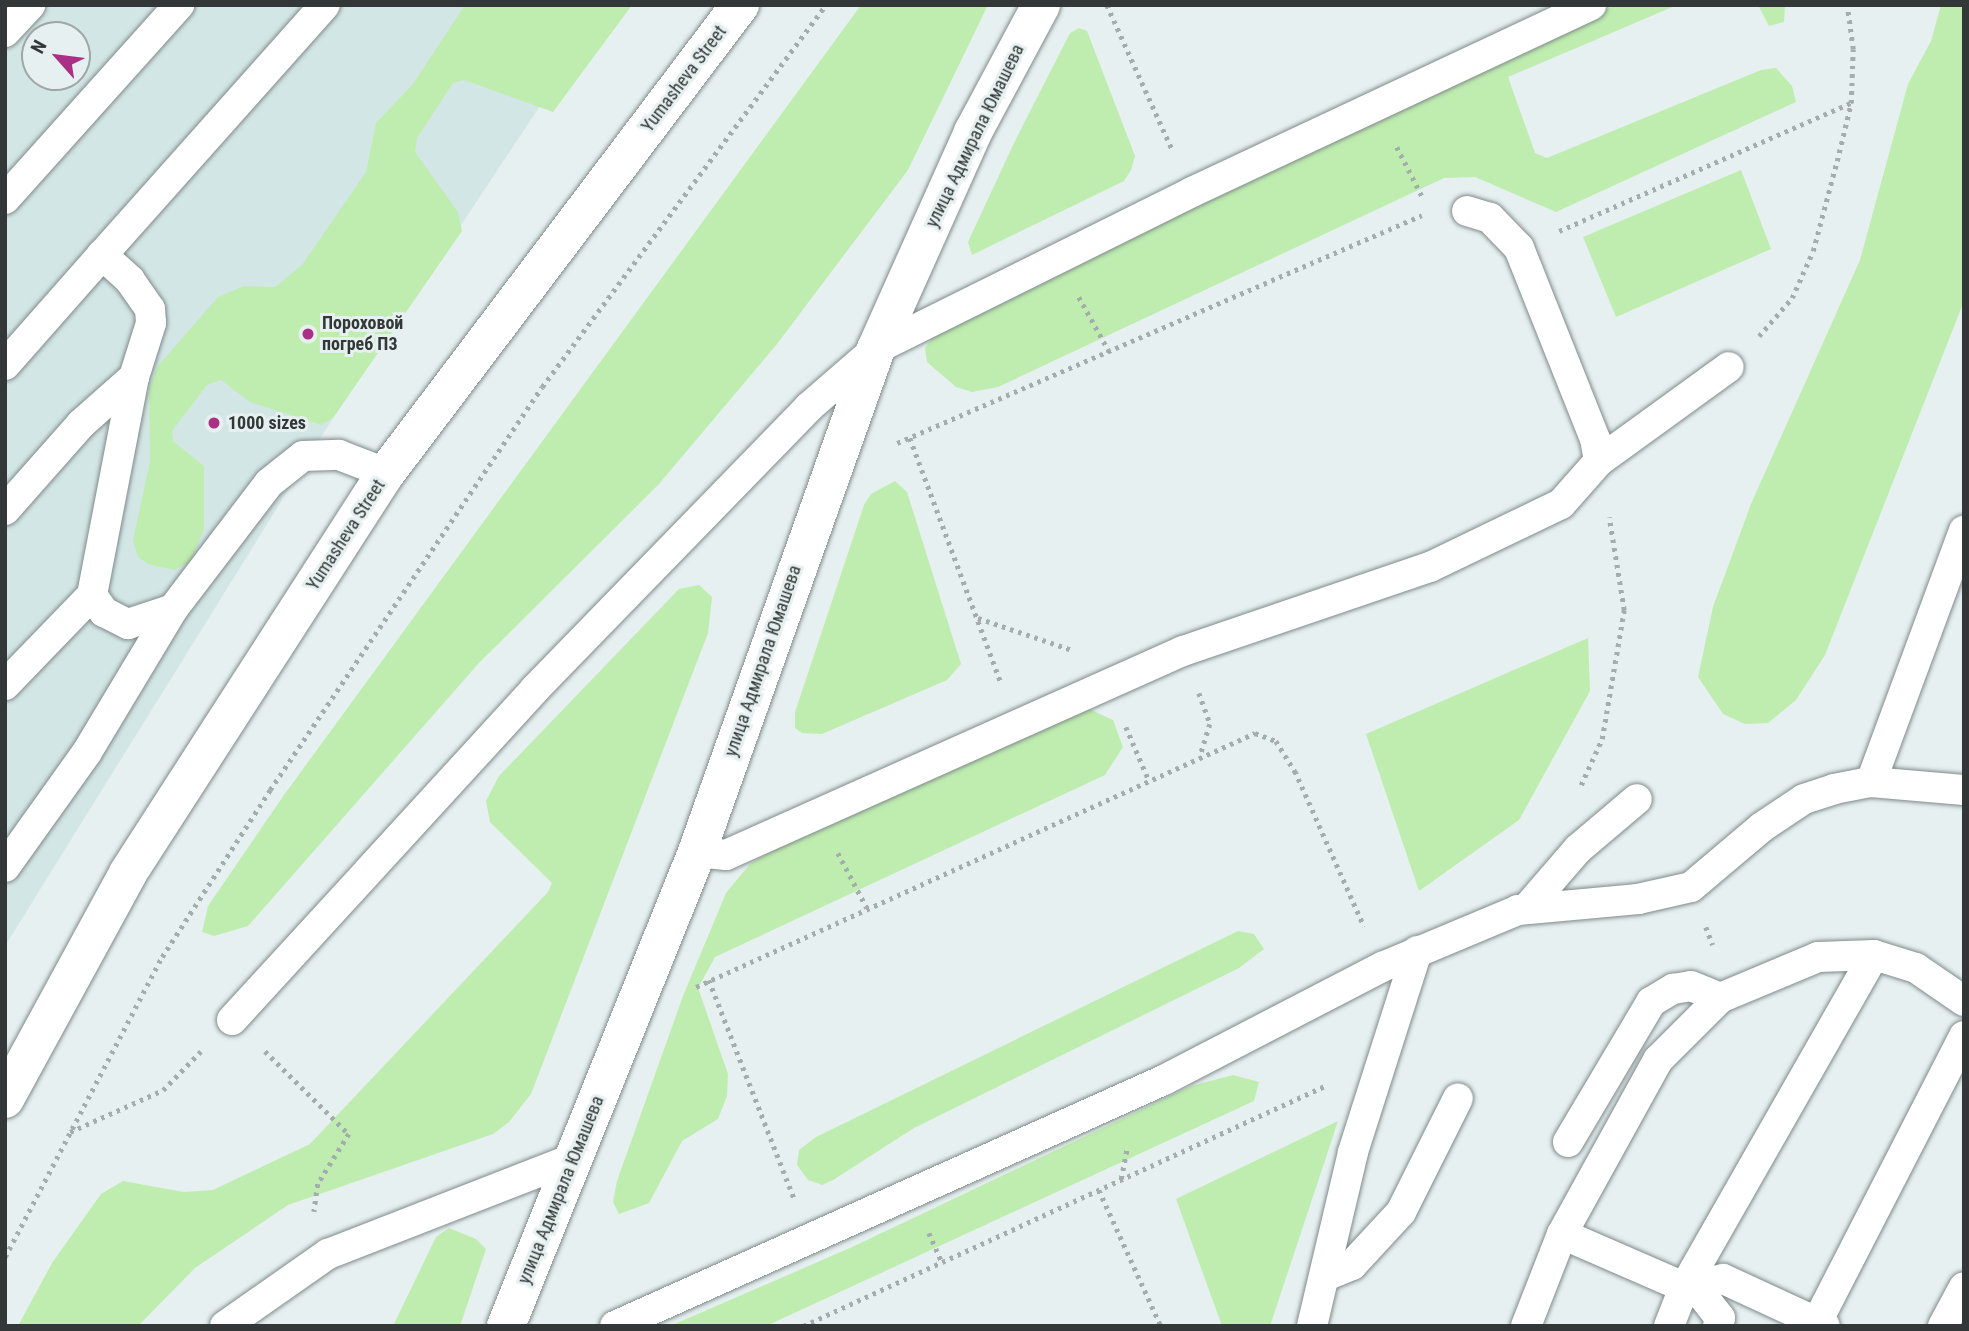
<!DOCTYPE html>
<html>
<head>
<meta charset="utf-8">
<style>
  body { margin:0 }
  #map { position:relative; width:1969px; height:1331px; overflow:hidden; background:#e6f0f0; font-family:"Roboto Condensed",sans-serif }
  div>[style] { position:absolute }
  .built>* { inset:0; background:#d3e6e6 }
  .green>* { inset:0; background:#beedaf }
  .path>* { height:4.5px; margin-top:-2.25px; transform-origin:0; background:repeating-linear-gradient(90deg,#a4acac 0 3.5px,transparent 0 8.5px) }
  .roads { filter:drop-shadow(0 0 2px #808a8a) drop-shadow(0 0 2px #808a8a) }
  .service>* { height:30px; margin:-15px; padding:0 15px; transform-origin:15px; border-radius:15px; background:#fff }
  .minor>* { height:38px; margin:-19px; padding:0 19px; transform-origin:19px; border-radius:19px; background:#fff }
  .primary>* { height:38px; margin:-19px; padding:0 19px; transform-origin:19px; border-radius:19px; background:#fff }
  .dots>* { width:19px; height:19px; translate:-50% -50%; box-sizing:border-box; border:4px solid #e6f0f0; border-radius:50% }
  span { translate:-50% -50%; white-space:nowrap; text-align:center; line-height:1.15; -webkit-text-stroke:6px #e6f0f0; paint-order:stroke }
  .street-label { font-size:18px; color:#333737 }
  .poi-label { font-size:18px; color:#333737; font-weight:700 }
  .left { translate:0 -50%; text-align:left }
  .frame { position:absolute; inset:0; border:7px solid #333737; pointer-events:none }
  .north { position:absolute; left:21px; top:21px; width:70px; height:70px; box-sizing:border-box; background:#e6f0f0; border:2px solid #9ea6a6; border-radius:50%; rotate:298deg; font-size:19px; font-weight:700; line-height:28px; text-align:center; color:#333737 }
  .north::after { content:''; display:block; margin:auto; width:24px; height:32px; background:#a93085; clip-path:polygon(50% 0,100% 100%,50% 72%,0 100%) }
</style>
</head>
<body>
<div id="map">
  <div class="built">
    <i style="clip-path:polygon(evenodd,5px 5px,607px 5px,333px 418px,5px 946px,5px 5px,35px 35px,77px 35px,77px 77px,35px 77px,35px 35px)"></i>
  </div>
  <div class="green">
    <i style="clip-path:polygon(465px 5px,632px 5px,553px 112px,464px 80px,453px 83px,417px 138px,415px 152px,458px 212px,462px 231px,333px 418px,321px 425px,250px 402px,221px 380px,207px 385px,172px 431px,173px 441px,204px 466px,204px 529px,191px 561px,174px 570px,148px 564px,138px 557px,133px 540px,150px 461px,149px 390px,157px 367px,218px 297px,244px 286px,275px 287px,302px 265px,366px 172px,376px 123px,413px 84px)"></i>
    <i style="clip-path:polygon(861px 5px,988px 5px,908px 170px,777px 344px,659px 484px,478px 664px,248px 926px,214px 936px,202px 932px,208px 906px,284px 795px)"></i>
    <i style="clip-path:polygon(1616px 5px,1677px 5px,1508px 77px,1535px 153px,1547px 158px,1761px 70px,1776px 68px,1792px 86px,1796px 102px,1556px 212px,1475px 177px,1444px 178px,998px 387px,972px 392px,956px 387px,927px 362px,925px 348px,933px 337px,1090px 254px)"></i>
    <i style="clip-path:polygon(1758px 5px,1785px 5px,1784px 22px,1769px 26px)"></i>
    <i style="clip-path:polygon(1941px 5px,1964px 5px,1964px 301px,1825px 655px,1796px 700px,1768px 723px,1745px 724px,1723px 714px,1698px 677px,1713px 607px,1751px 504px,1860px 260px,1908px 84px,1931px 41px)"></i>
    <i style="clip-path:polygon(1079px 28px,1087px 31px,1135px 156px,1131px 170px,1124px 181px,972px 255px,968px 242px,1014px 143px,1070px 33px)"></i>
    <i style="clip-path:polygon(1741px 170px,1771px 249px,1616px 317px,1583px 237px)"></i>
    <i style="clip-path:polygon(895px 481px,907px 492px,961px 664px,947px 680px,822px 734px,802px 733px,795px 728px,795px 712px,864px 505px,871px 494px)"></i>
    <i style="clip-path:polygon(699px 585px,712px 597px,708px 633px,531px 1094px,509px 1122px,493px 1134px,288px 1205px,195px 1268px,138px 1326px,18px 1326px,52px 1263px,101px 1194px,123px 1181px,184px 1192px,213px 1190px,310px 1144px,548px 892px,552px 883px,490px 822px,486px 801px,499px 776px,679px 589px)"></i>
    <i style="clip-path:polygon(1588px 638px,1590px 691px,1519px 820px,1419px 891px,1366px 734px)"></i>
    <i style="clip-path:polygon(1089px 709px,1113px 720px,1123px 747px,1105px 775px,715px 957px,698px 988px,728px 1074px,727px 1096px,718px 1119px,682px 1141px,649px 1203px,619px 1214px,613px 1202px,617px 1181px,683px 996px,726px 893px,750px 864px,817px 825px)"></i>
    <i style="clip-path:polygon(1238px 931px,1254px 934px,1264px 949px,1239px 968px,914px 1128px,833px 1180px,822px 1185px,808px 1180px,797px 1165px,799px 1150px,816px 1137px)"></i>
    <i style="clip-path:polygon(1233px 1075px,1259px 1082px,1254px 1101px,766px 1326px,670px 1326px,850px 1248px,1191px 1086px)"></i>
    <i style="clip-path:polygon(1338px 1121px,1270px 1326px,1222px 1326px,1176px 1199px)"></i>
    <i style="clip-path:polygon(449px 1228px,476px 1239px,486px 1249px,460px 1326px,393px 1326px,436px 1237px)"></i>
  </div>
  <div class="path">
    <i style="left:1107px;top:5px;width:160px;rotate:65.7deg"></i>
    <i style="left:1397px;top:147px;width:57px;rotate:63deg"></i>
    <i style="left:1559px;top:231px;width:319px;rotate:-23.7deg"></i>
    <i style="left:1079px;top:297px;width:64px;rotate:61deg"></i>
    <i style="left:1759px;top:336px;width:50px;rotate:-49deg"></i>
    <i style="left:1792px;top:298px;width:51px;rotate:-65.9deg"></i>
    <i style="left:1813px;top:251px;width:93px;rotate:-75.1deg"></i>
    <i style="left:1837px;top:161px;width:60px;rotate:-76.4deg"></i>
    <i style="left:1851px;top:103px;width:54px;rotate:-87.9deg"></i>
    <i style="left:1853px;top:49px;width:44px;rotate:-97.8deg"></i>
    <i style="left:910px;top:438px;width:261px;rotate:69.6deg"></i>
    <i style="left:897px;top:443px;width:572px;rotate:-23.47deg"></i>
    <i style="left:978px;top:618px;width:99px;rotate:18.8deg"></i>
    <i style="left:1199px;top:693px;width:33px;rotate:70deg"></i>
    <i style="left:1210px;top:724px;width:31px;rotate:107deg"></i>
    <i style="left:1126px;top:727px;width:56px;rotate:66.7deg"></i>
    <i style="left:1581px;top:785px;width:51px;rotate:-65.5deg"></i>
    <i style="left:1602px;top:739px;width:131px;rotate:-80.3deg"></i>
    <i style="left:1624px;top:610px;width:94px;rotate:-99.2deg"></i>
    <i style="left:838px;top:853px;width:62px;rotate:62.2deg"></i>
    <i style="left:1706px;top:927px;width:19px;rotate:69deg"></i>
    <i style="left:709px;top:980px;width:234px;rotate:68.7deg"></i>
    <i style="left:696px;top:987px;width:614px;rotate:-24.44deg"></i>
    <i style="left:1255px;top:733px;width:22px;rotate:21deg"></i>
    <i style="left:1276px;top:741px;width:36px;rotate:58deg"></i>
    <i style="left:1295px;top:771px;width:170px;rotate:66deg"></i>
    <i style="left:265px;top:1051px;width:118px;rotate:44.7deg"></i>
    <i style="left:349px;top:1134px;width:59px;rotate:121.8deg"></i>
    <i style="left:318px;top:1184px;width:28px;rotate:98deg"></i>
    <i style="left:70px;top:1132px;width:102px;rotate:-24.3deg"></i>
    <i style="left:163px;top:1090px;width:54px;rotate:-45.7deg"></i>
    <i style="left:1121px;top:1179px;width:33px;rotate:-79deg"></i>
    <i style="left:1099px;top:1190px;width:149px;rotate:65.5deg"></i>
    <i style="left:929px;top:1233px;width:32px;rotate:66deg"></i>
    <i style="left:5px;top:1257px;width:339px;rotate:-62.4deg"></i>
    <i style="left:162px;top:957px;width:199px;rotate:-57.1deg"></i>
    <i style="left:270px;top:790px;width:486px;rotate:-56deg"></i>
    <i style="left:542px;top:387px;width:476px;rotate:-53.4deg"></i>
    <i style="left:803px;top:1326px;width:577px;rotate:-24.7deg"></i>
  </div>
  <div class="roads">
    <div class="service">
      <i style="left:5px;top:32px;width:37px;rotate:-47deg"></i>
      <i style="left:5px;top:199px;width:261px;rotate:-48.1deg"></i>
      <i style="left:5px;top:365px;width:147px;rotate:-48.6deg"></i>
      <i style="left:1599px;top:461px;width:160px;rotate:-35.9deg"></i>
      <i style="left:5px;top:510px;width:115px;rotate:-48.5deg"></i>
      <i style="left:81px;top:424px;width:71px;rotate:-41.6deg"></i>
      <i style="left:134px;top:377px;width:57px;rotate:-72.5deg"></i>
      <i style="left:151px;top:323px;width:14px;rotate:-94deg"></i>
      <i style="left:150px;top:309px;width:35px;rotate:-125deg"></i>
      <i style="left:130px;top:280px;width:38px;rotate:-138deg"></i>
      <i style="left:102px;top:255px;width:335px;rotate:-48.3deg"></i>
      <i style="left:92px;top:595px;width:222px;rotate:-79.1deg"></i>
      <i style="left:5px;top:685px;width:125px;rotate:-46deg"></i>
      <i style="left:92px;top:595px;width:21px;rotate:55deg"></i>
      <i style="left:104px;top:612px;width:27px;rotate:27deg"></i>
      <i style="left:128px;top:624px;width:47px;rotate:-18.4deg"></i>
      <i style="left:173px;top:609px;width:158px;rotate:-52.7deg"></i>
      <i style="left:269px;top:483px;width:43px;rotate:-38.5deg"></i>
      <i style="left:303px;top:456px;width:36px;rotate:-2deg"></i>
      <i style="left:339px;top:455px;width:50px;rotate:21deg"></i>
      <i style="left:1871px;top:782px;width:268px;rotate:-69.7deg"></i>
      <i style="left:697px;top:852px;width:29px;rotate:6deg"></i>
      <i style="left:726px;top:855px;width:500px;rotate:-24.06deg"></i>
      <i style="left:1183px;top:651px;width:261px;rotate:-18.8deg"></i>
      <i style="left:1430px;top:567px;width:145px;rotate:-25.7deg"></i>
      <i style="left:1561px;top:504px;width:57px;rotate:-48.5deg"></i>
      <i style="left:1599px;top:461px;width:22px;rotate:-100deg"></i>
      <i style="left:1595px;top:439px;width:206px;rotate:-111.7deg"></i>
      <i style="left:1519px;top:248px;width:42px;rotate:-134deg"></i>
      <i style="left:1490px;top:218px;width:24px;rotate:-163deg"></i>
      <i style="left:5px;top:867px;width:141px;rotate:-54.5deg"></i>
      <i style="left:87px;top:752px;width:167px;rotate:-59deg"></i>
      <i style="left:1527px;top:908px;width:78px;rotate:-49.2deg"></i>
      <i style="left:1578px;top:849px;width:77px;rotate:-40.3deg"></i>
      <i style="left:232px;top:1020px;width:449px;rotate:-47.5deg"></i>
      <i style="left:535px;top:689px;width:393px;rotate:-45.8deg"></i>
      <i style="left:809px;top:407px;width:89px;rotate:-40.9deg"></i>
      <i style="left:876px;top:349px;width:353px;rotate:-26.4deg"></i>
      <i style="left:1192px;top:192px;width:441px;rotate:-25.1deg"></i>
      <i style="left:1568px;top:1142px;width:163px;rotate:-59.3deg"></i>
      <i style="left:1651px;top:1002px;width:26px;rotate:-31deg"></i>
      <i style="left:1673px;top:989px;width:18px;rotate:-9deg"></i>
      <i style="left:1691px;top:986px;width:31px;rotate:22deg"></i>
      <i style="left:1562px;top:1234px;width:199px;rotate:-61.1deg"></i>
      <i style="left:1658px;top:1060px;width:88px;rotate:-45deg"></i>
      <i style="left:1720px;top:998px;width:106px;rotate:-22.7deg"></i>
      <i style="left:1818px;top:957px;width:56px;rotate:-2deg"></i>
      <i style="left:1874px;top:955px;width:44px;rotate:17.2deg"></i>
      <i style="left:1916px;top:968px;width:58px;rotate:34.5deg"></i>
      <i style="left:1325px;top:1276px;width:29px;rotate:-22deg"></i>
      <i style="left:1352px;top:1265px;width:72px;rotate:-47.2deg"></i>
      <i style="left:1401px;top:1212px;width:127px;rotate:-63.4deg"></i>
      <i style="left:1684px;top:1288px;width:40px;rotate:-13deg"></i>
      <i style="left:1723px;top:1279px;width:112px;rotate:24.7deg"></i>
      <i style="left:225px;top:1326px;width:126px;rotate:-35deg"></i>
      <i style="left:328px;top:1254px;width:264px;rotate:-21.3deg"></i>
      <i style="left:615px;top:1326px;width:602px;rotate:-24.14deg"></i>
      <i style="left:1164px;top:1080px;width:246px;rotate:-27.4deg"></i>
      <i style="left:1382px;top:967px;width:147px;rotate:-22.7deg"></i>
      <i style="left:1518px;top:910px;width:121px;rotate:-5.2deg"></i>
      <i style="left:1638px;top:899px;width:54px;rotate:-12.8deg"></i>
      <i style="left:1691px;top:887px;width:93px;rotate:-40.2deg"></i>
      <i style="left:1762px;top:827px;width:50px;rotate:-33.7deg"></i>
      <i style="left:1804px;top:799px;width:32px;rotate:-18deg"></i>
      <i style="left:1834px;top:789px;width:38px;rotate:-11deg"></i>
      <i style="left:1871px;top:782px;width:93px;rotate:4.9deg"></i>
      <i style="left:1312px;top:1326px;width:179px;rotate:-76.7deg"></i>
      <i style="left:1353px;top:1152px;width:211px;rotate:-72.3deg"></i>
      <i style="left:1526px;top:1326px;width:99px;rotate:-68.6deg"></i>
      <i style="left:1562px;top:1234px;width:153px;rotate:23.5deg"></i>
      <i style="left:1702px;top:1295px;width:29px;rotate:52deg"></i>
      <i style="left:1720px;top:1318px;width:8px;rotate:104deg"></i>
      <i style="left:1669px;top:1326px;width:41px;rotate:-68.5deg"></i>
      <i style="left:1684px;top:1288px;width:383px;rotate:-60.3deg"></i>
      <i style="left:1815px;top:1326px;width:326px;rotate:-62.8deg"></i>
      <i style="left:1943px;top:1326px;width:44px;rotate:-61.7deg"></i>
    </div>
    <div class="minor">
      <i style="left:506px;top:1326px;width:511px;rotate:-68.05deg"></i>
      <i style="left:697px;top:852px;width:534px;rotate:-70.41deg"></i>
      <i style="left:876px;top:349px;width:238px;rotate:-65.9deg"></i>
      <i style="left:973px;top:132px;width:144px;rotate:-61.8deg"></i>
    </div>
    <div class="primary">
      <i style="left:5px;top:1099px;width:257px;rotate:-61.4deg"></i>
      <i style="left:128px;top:873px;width:476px;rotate:-57.2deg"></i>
      <i style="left:386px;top:473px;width:587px;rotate:-52.9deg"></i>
    </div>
  </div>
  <div class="dots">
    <i style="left:308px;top:334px;background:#a93085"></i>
    <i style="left:214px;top:423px;background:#a93085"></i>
  </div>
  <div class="street-label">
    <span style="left:684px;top:79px;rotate:-53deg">Yumasheva Street</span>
    <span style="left:975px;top:136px;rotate:-64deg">улица Адмирала Юмашева</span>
    <span style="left:346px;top:535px;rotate:-57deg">Yumasheva Street</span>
    <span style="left:763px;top:661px;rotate:-71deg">улица Адмирала Юмашева</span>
    <span style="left:561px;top:1190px;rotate:-68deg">улица Адмирала Юмашева</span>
  </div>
  <div class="poi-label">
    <span class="left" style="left:322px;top:334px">Пороховой<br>погреб П3</span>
    <span class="left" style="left:228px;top:423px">1000 sizes</span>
  </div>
  <div class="frame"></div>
  <div class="north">N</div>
</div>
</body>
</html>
